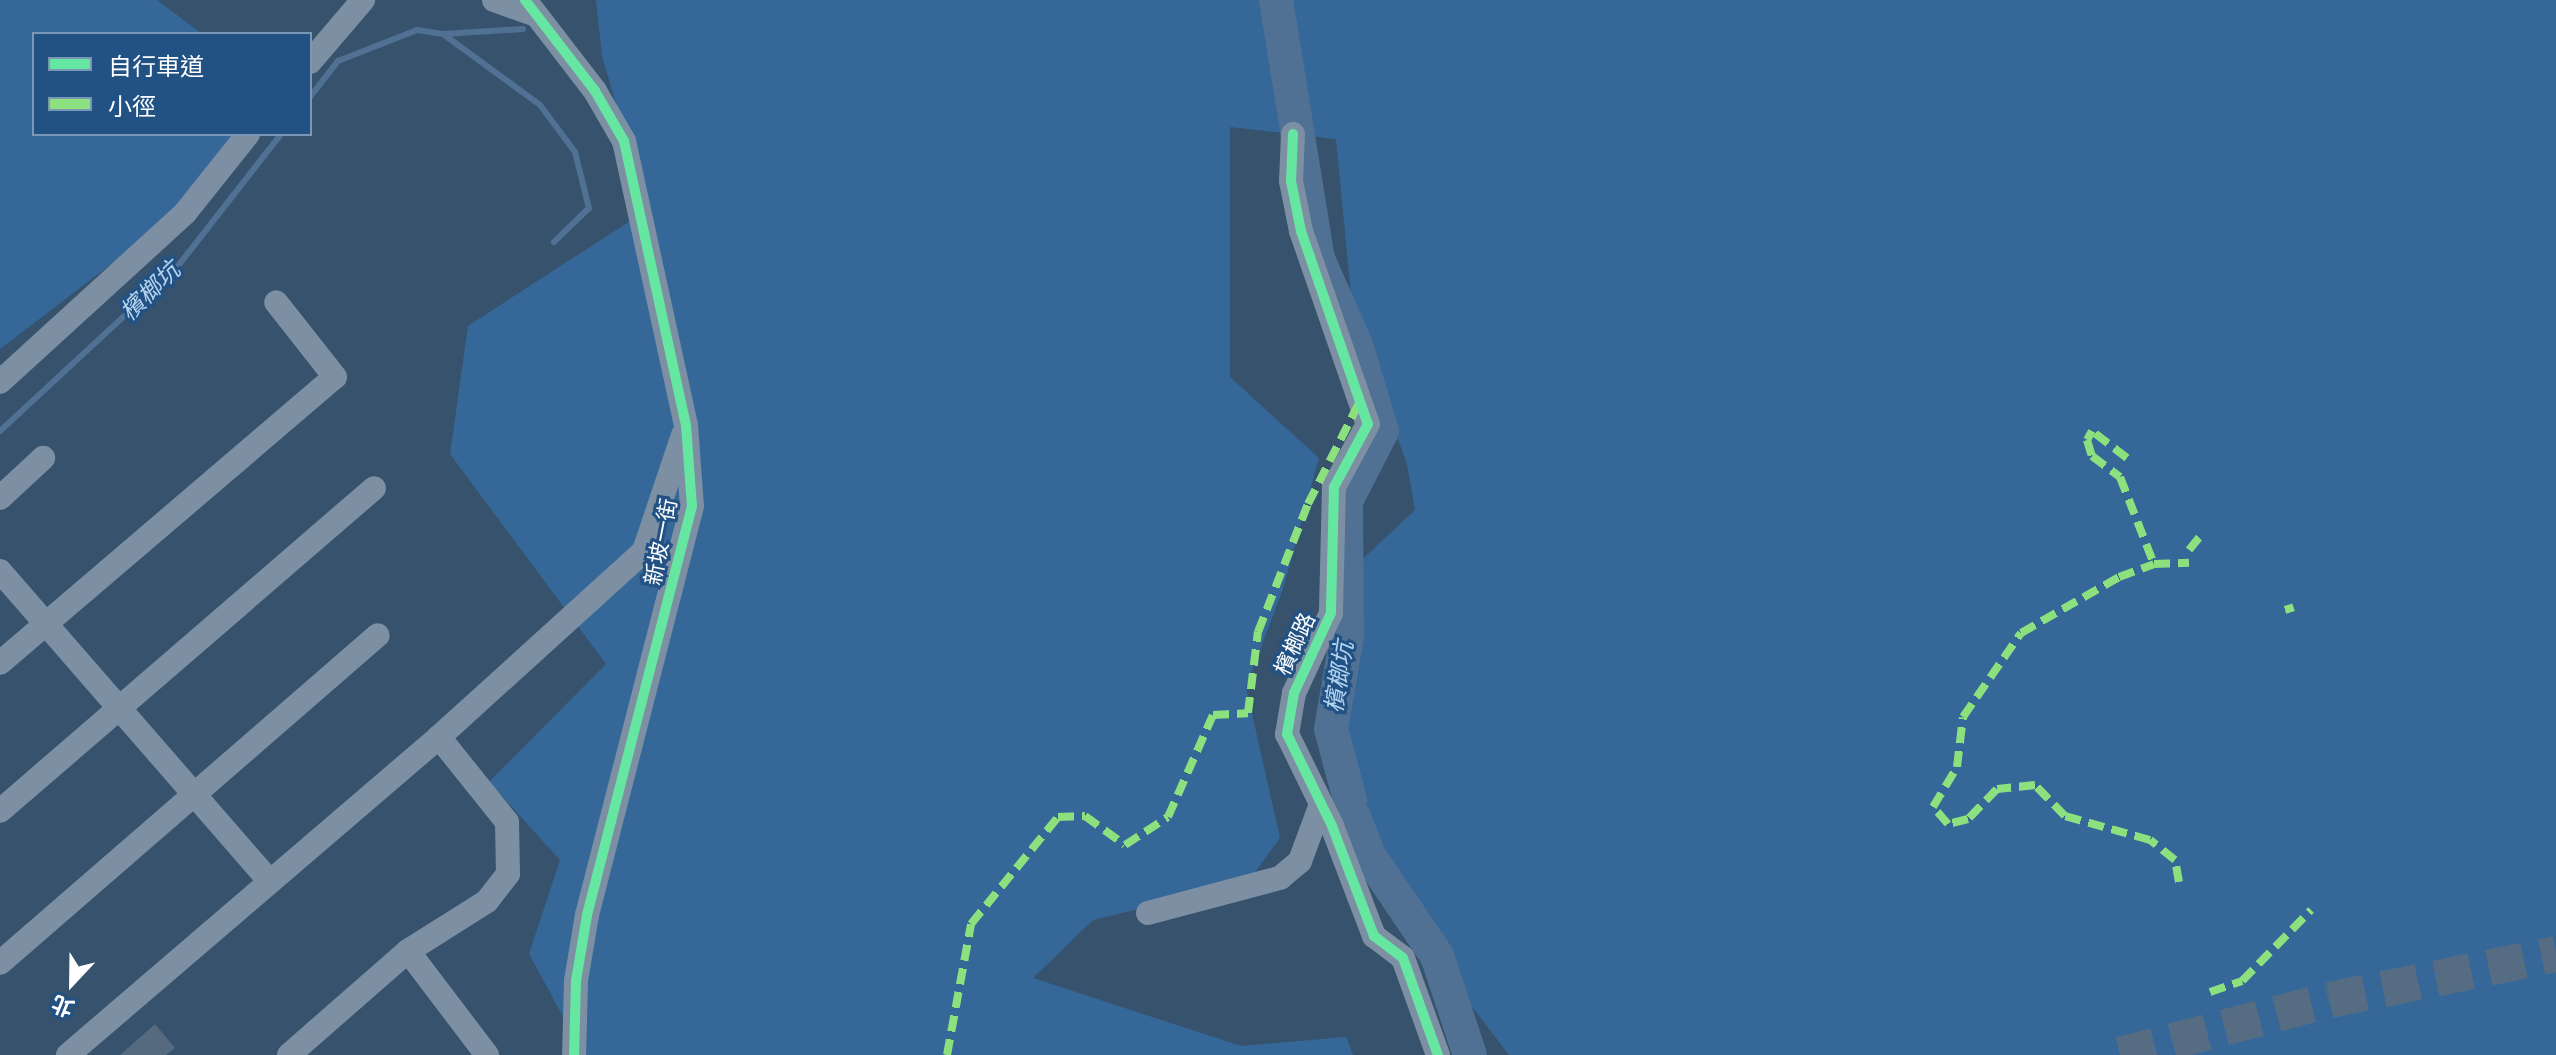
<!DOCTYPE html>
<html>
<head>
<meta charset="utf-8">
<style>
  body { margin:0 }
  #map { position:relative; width:2556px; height:1055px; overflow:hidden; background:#37526d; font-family:Figtree,"Noto Sans TC",sans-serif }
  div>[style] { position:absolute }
  .green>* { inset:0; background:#356899 }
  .stream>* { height:6px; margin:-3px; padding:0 3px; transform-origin:3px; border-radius:3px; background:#507193 }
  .river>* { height:34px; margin:-17px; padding:0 17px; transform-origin:17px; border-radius:17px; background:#507193 }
  .building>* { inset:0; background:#556a7f }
  .highway-tunnel>* { height:36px; margin-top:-18px; transform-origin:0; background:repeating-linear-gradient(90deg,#556c83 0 36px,transparent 0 54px) }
  .minor>* { height:24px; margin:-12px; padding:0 12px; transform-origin:12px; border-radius:12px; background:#7d90a3 }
  .quiet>* { height:8px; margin-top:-4px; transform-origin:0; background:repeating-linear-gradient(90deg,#8de07e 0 16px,transparent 0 24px) }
  .cycleway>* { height:10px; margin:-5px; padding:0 5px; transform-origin:5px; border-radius:5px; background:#66e7a1 }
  span { translate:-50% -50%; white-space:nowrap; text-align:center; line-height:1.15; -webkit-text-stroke:6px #215283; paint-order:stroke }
  .street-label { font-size:22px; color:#fff }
  .water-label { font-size:24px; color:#b4d3f0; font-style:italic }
  .legend { position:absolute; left:32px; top:32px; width:280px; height:104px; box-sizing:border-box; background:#215283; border:2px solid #7a97b5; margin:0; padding:10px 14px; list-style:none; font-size:24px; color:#fff }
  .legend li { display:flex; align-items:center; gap:16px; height:40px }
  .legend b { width:40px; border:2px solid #7a97b5 }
  .north { position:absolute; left:32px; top:943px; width:80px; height:80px; -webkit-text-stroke:6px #215283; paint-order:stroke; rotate:202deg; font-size:22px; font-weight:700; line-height:32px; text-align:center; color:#fff }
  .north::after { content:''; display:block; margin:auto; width:28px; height:36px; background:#fff; clip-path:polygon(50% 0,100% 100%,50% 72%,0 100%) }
</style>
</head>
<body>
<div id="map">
  <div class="green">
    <i style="clip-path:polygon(0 0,157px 0,202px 34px,34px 34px,34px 134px,257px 134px,216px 184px,0 349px)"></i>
    <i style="clip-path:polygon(596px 0,2556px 0,2556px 1055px,1509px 1055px,1434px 957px,1328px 777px,1355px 566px,1415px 510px,1407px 464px,1353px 316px,1336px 139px,1230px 127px,1230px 377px,1319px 458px,1283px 589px,1246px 687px,1280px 838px,1247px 883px,1093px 920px,1033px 978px,1241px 1046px,1346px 1037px,1353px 1055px,584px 1055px,529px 954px,560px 860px,489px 782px,606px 664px,450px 454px,468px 326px,647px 210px,602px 56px)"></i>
  </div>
  <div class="stream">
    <i style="left:443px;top:34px;width:120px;rotate:36.2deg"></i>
    <i style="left:540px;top:105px;width:59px;rotate:53.3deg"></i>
    <i style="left:575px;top:152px;width:58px;rotate:76deg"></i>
    <i style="left:589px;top:208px;width:49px;rotate:135.8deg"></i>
    <i style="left:310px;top:97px;width:46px;rotate:-52.1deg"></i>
    <i style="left:338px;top:61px;width:85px;rotate:-21.4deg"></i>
    <i style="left:417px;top:30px;width:26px;rotate:9deg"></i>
    <i style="left:443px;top:34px;width:80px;rotate:-3.6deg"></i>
    <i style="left:0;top:431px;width:243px;rotate:-42.8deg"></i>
    <i style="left:178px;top:266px;width:167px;rotate:-52deg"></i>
  </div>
  <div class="river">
    <i style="left:1276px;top:0;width:262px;rotate:80.8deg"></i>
    <i style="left:1318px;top:259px;width:94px;rotate:66.2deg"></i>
    <i style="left:1356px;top:345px;width:90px;rotate:73.2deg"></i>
    <i style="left:1382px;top:431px;width:79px;rotate:117.2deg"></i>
    <i style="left:1346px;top:501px;width:135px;rotate:89.6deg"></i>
    <i style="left:1347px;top:636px;width:94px;rotate:99.8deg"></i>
    <i style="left:1331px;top:729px;width:73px;rotate:75deg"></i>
    <i style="left:1354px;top:817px;width:40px;rotate:69deg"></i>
    <i style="left:1368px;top:854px;width:123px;rotate:55.9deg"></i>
    <i style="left:1437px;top:956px;width:104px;rotate:71.6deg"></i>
  </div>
  <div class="building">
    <i style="clip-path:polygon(155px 1024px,175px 1048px,166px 1055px,120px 1055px)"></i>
  </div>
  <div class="highway-tunnel">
    <i style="left:2120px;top:1055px;width:217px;rotate:-14.7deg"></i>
    <i style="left:2330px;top:1000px;width:231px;rotate:-11.5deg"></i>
  </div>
  <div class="minor">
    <i style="left:494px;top:0;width:41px;rotate:19.7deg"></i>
    <i style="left:525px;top:0;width:115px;rotate:52.4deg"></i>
    <i style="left:595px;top:91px;width:58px;rotate:59.9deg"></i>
    <i style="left:624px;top:141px;width:291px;rotate:77.7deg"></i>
    <i style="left:686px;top:425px;width:81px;rotate:85.8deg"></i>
    <i style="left:692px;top:506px;width:422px;rotate:104.4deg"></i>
    <i style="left:587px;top:915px;width:67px;rotate:99.5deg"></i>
    <i style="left:576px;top:981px;width:74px;rotate:91.5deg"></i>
    <i style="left:310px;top:62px;width:82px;rotate:-49.5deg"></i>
    <i style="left:1293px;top:134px;width:47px;rotate:92.4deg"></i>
    <i style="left:1291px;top:181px;width:51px;rotate:78.7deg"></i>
    <i style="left:1301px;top:231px;width:204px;rotate:70.9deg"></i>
    <i style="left:1368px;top:424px;width:72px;rotate:118.4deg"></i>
    <i style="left:1334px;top:487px;width:126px;rotate:91.4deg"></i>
    <i style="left:1331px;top:613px;width:88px;rotate:114.8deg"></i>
    <i style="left:1294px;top:693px;width:42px;rotate:99.7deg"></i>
    <i style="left:1287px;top:734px;width:102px;rotate:63.9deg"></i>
    <i style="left:1332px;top:826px;width:118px;rotate:69.1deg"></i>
    <i style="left:1374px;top:936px;width:36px;rotate:37deg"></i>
    <i style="left:1403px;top:958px;width:103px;rotate:70.2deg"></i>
    <i style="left:0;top:382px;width:251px;rotate:-42.4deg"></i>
    <i style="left:185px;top:213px;width:101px;rotate:-51.4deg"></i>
    <i style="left:0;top:498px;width:59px;rotate:-42.9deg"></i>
    <i style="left:0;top:571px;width:410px;rotate:49deg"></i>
    <i style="left:0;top:663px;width:440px;rotate:-40.5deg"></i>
    <i style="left:335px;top:377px;width:95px;rotate:-128.2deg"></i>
    <i style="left:0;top:811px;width:494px;rotate:-40.8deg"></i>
    <i style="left:1148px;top:913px;width:137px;rotate:-14.9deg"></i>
    <i style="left:1280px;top:878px;width:26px;rotate:-40deg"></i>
    <i style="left:1300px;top:861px;width:58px;rotate:-69.7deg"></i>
    <i style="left:408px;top:951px;width:131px;rotate:52.8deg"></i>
    <i style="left:0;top:963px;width:500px;rotate:-40.95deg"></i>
    <i style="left:68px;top:1055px;width:489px;rotate:-40.6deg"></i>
    <i style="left:439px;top:737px;width:277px;rotate:-42.2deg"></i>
    <i style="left:644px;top:551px;width:122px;rotate:-71.4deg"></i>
    <i style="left:289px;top:1055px;width:158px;rotate:-41.2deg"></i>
    <i style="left:408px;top:951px;width:93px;rotate:-32.3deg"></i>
    <i style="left:487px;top:901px;width:34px;rotate:-52deg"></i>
    <i style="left:508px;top:874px;width:52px;rotate:-91.1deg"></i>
    <i style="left:507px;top:822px;width:109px;rotate:-128.7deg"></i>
  </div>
  <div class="quiet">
    <i style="left:2127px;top:458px;width:44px;rotate:-142.4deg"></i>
    <i style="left:2092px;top:431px;width:10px;rotate:119deg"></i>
    <i style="left:2087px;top:440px;width:17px;rotate:73deg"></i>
    <i style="left:2092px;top:456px;width:35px;rotate:37deg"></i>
    <i style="left:2120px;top:477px;width:93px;rotate:68.7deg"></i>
    <i style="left:2189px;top:550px;width:19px;rotate:-51deg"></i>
    <i style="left:2285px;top:610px;width:9px;rotate:-18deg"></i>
    <i style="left:2179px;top:882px;width:22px;rotate:-100deg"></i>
    <i style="left:2175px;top:860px;width:32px;rotate:-141deg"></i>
    <i style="left:2150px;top:840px;width:88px;rotate:-164.2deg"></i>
    <i style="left:2065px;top:816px;width:43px;rotate:-134.1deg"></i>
    <i style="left:2035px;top:785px;width:38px;rotate:174deg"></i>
    <i style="left:1997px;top:789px;width:42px;rotate:134deg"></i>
    <i style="left:1968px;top:819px;width:21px;rotate:166deg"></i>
    <i style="left:1948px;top:824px;width:23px;rotate:-131deg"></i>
    <i style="left:1933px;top:807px;width:47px;rotate:-59deg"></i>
    <i style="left:1957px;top:767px;width:50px;rotate:-83.2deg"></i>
    <i style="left:1963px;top:717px;width:102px;rotate:-55.4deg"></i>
    <i style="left:2021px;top:633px;width:113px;rotate:-29.7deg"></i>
    <i style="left:2119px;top:577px;width:37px;rotate:-20deg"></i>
    <i style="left:2154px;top:564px;width:35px;rotate:-2deg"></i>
    <i style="left:2210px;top:992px;width:34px;rotate:-19deg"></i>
    <i style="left:2242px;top:981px;width:99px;rotate:-45.8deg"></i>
    <i style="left:947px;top:1055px;width:133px;rotate:-79.6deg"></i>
    <i style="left:971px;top:924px;width:138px;rotate:-50.9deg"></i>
    <i style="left:1058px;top:817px;width:27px;rotate:-2deg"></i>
    <i style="left:1085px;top:816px;width:49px;rotate:35.9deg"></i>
    <i style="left:1125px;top:845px;width:51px;rotate:-33.1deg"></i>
    <i style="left:1168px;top:817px;width:111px;rotate:-66.2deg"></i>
    <i style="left:1213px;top:715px;width:35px;rotate:-3deg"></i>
    <i style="left:1248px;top:713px;width:82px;rotate:-83deg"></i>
    <i style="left:1258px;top:632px;width:137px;rotate:-68.7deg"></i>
    <i style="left:1308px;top:504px;width:115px;rotate:-63.2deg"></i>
  </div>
  <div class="cycleway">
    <i style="left:525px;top:0;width:115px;rotate:52.4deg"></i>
    <i style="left:595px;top:91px;width:58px;rotate:59.9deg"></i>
    <i style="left:624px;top:141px;width:291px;rotate:77.7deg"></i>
    <i style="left:686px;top:425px;width:81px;rotate:85.8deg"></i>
    <i style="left:692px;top:506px;width:422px;rotate:104.4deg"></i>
    <i style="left:587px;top:915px;width:67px;rotate:99.5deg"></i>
    <i style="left:576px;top:981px;width:74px;rotate:91.5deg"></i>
    <i style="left:1293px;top:134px;width:47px;rotate:92.4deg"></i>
    <i style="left:1291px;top:181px;width:51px;rotate:78.7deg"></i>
    <i style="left:1301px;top:231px;width:204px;rotate:70.9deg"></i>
    <i style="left:1368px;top:424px;width:72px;rotate:118.4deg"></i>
    <i style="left:1334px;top:487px;width:126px;rotate:91.4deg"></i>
    <i style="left:1331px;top:613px;width:88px;rotate:114.8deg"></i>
    <i style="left:1294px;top:693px;width:42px;rotate:99.7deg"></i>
    <i style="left:1287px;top:734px;width:102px;rotate:63.9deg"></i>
    <i style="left:1332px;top:826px;width:118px;rotate:69.1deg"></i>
    <i style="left:1374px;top:936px;width:36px;rotate:37deg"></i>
    <i style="left:1403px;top:958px;width:103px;rotate:70.2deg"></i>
  </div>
  <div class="street-label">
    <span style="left:661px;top:542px;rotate:-79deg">新坡一街</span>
    <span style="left:1295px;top:644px;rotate:-65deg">檳榔路</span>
  </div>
  <div class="water-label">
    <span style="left:150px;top:291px;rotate:-44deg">檳榔坑</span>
    <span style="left:1339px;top:677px;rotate:-81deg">檳榔坑</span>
  </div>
  <ul class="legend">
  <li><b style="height:10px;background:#66e7a1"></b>自行車道</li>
  <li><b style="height:10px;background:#8de07e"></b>小徑</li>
  </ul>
  <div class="north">北</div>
</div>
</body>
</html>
